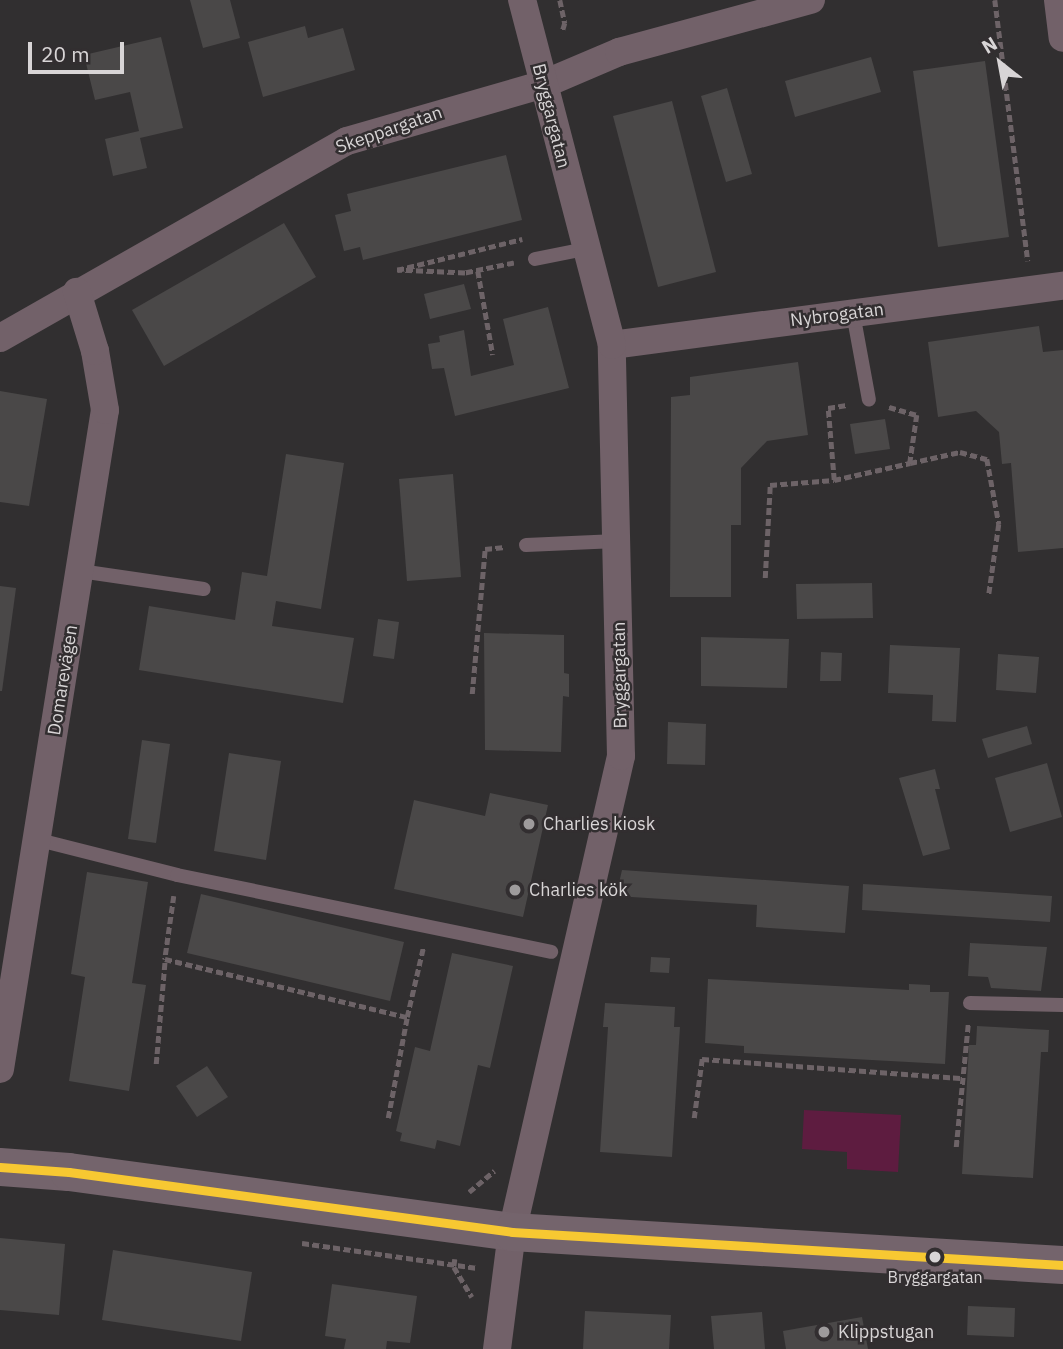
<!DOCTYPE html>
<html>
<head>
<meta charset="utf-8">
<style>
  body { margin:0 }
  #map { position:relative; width:1063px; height:1349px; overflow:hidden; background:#312f30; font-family:"IBM Plex Sans",sans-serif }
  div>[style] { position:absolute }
  .green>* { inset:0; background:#5e1c40 }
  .building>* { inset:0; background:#4a4848 }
  .path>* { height:4.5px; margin-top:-2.25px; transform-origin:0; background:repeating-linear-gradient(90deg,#6d6367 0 7px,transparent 0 10.5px) }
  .lane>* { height:14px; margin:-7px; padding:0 7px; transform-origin:7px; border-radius:7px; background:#726169 }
  .street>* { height:28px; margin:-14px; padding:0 14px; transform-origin:14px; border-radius:14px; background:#726169 }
  .secondary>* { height:38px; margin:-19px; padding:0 19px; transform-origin:19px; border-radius:19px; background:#74646c }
  .bus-1>* { height:9px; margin:-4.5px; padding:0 4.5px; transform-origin:4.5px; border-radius:4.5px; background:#f7c832 }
  .dots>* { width:19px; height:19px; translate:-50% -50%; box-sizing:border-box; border:4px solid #322e30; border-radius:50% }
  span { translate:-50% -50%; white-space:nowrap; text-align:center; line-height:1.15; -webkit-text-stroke:5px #322e30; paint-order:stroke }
  .bus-label { font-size:16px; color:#d8d5d6 }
  .street-label { font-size:18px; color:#d8d5d6 }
  .poi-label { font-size:18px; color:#d8d5d6 }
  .left { translate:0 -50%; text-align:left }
  .north { position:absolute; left:965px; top:28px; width:70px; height:70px; -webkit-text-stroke:5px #322e30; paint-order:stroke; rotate:329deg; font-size:19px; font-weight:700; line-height:28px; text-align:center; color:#d8d5d6 }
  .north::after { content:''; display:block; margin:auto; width:24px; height:32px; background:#d8d5d6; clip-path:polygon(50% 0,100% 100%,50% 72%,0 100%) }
  .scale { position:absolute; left:28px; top:42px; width:96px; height:32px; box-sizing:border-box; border:4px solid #d8d5d6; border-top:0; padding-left:9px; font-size:21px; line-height:24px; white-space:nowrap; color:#d8d5d6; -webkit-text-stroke:5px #322e30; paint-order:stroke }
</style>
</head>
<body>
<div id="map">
  <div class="green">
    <i style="clip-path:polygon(804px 1110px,901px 1115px,898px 1172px,847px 1169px,847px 1152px,802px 1149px)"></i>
  </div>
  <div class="building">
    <i style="clip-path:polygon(190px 0,230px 0,240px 38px,203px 48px)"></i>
    <i style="clip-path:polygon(305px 26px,308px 38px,343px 28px,355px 70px,263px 97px,248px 42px)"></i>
    <i style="clip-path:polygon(161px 37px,183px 128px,140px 138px,147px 168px,113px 176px,105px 139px,139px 131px,130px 92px,95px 100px,84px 55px)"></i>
    <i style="clip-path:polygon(871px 57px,881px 92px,795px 117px,785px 81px)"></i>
    <i style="clip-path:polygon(985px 61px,1009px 237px,938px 247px,913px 71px)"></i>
    <i style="clip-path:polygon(727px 88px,752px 174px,726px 182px,701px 96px)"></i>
    <i style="clip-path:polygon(672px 101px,716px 272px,658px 287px,613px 116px)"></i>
    <i style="clip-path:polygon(506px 155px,522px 220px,363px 260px,360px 247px,344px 251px,335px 215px,351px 211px,347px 194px)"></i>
    <i style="clip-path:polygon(284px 223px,316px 277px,164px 366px,132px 310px)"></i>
    <i style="clip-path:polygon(464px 284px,471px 309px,430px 319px,424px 294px)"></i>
    <i style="clip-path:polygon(548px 307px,569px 388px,455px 416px,444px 368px,432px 369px,428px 344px,440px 342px,439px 336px,464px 330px,471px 376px,514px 365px,503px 319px)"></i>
    <i style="clip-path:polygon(1039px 326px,1043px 352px,1063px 350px,1063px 548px,1018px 552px,1011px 463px,1002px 464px,999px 432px,976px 411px,938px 417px,928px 342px)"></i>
    <i style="clip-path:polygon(798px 362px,808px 435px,767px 441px,741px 468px,741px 525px,731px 525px,731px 597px,670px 597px,671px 397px,690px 395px,690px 377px)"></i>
    <i style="clip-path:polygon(0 391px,47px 399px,29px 506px,0 502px)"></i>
    <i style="clip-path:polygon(885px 419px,890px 449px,855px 454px,850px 424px)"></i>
    <i style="clip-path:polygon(286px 454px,344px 463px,321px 609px,276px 601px,272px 626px,354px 638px,343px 703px,139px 670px,149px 606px,235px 620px,242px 572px,267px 576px)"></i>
    <i style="clip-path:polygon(453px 474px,461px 577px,407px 581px,399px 479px)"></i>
    <i style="clip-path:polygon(872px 583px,873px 618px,797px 619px,796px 584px)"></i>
    <i style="clip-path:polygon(0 586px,16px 588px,2px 691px,0 691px)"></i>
    <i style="clip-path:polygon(378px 619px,399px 622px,394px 659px,373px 656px)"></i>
    <i style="clip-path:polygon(484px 633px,564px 635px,564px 673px,569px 674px,569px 697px,563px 696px,561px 752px,485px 750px)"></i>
    <i style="clip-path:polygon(701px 637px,789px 639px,787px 688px,701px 686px)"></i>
    <i style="clip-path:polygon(890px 645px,960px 648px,956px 722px,932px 721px,933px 695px,888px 693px)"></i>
    <i style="clip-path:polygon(821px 652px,842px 653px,841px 681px,820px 681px)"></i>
    <i style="clip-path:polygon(998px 654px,1039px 657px,1036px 693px,996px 690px)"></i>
    <i style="clip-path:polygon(668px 722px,706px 724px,705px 765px,667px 764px)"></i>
    <i style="clip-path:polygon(1027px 726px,1032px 744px,988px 758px,982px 739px)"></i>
    <i style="clip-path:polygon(142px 740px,170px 744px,156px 843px,128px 839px)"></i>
    <i style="clip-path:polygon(229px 753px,281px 761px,266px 860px,214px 851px)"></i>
    <i style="clip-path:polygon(1047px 763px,1062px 817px,1010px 832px,995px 778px)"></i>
    <i style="clip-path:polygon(935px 769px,940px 789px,935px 789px,950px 849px,923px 856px,899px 778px)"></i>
    <i style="clip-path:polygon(490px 793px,548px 805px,523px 917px,394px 889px,414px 800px,485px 816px)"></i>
    <i style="clip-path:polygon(622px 870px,849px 886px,845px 933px,756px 927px,757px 905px,616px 896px)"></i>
    <i style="clip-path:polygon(87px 872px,148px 882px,132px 983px,146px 985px,129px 1091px,69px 1081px,85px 977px,71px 974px)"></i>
    <i style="clip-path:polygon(863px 884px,1052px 896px,1050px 922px,862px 910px)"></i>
    <i style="clip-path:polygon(201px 894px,404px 942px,390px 1001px,187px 953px)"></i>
    <i style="clip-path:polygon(970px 943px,1047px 947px,1041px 991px,991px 988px,988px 977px,968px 976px)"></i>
    <i style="clip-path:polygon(452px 953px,513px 966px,490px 1068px,478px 1065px,460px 1146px,437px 1140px,435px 1149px,400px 1141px,402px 1133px,396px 1131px,415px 1047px,430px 1051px)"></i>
    <i style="clip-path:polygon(651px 957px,670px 958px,669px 973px,650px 972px)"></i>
    <i style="clip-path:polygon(708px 979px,909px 990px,909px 984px,930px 985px,930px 992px,949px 992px,945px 1064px,744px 1053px,744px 1046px,705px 1043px)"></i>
    <i style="clip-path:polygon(605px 1003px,675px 1007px,674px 1027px,680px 1027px,672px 1157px,600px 1152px,608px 1027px,603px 1027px)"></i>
    <i style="clip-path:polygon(977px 1026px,1049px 1030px,1048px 1052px,1041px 1052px,1033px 1178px,962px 1174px,969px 1045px,976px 1045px)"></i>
    <i style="clip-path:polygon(207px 1066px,228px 1097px,197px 1117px,176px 1086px)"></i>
    <i style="clip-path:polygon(0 1238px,65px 1244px,59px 1315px,0 1310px)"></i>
    <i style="clip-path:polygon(113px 1250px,252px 1272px,241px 1341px,102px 1320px)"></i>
    <i style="clip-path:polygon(332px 1284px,417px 1296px,410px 1343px,387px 1341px,386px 1349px,344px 1349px,346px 1339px,325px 1336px)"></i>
    <i style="clip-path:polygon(968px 1306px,1015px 1308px,1014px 1337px,967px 1335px)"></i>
    <i style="clip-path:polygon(585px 1311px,671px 1315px,669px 1349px,583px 1349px)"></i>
    <i style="clip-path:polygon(762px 1312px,765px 1349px,714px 1349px,711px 1316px)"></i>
    <i style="clip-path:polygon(862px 1317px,868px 1349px,786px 1349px,783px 1331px)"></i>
  </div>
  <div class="path">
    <i style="left:560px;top:0;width:24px;rotate:78deg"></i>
    <i style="left:565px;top:23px;width:10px;rotate:107deg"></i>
    <i style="left:995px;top:0;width:263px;rotate:82.8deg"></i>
    <i style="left:514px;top:263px;width:50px;rotate:168.5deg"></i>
    <i style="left:465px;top:273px;width:68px;rotate:-177.5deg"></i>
    <i style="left:397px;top:270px;width:129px;rotate:-13.9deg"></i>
    <i style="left:478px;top:271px;width:85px;rotate:79.9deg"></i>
    <i style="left:889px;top:407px;width:29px;rotate:16deg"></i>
    <i style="left:917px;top:415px;width:49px;rotate:98.3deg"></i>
    <i style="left:910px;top:463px;width:51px;rotate:-12.4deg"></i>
    <i style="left:960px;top:452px;width:28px;rotate:15deg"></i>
    <i style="left:987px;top:459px;width:66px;rotate:79.5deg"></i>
    <i style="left:999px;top:524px;width:71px;rotate:98.1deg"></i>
    <i style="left:834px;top:480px;width:78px;rotate:-12.6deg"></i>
    <i style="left:765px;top:578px;width:93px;rotate:-86.9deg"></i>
    <i style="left:770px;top:485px;width:64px;rotate:-4.5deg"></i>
    <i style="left:834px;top:480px;width:72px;rotate:-94.8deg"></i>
    <i style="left:828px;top:408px;width:19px;rotate:-9deg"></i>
    <i style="left:472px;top:694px;width:146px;rotate:-84.9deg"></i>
    <i style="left:485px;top:549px;width:20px;rotate:-6deg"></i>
    <i style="left:174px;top:896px;width:64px;rotate:98.1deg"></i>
    <i style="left:165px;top:959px;width:249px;rotate:13.5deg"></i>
    <i style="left:407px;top:1017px;width:71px;rotate:-76.9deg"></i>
    <i style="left:156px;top:1064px;width:105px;rotate:-85.1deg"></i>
    <i style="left:388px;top:1118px;width:103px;rotate:-79.3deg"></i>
    <i style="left:694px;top:1118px;width:60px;rotate:-82.3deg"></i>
    <i style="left:702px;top:1059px;width:262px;rotate:4.2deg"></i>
    <i style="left:956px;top:1147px;width:124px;rotate:-84.4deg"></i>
    <i style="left:469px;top:1192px;width:33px;rotate:-40deg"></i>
    <i style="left:302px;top:1243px;width:177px;rotate:8.1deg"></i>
    <i style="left:455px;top:1259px;width:8px;rotate:97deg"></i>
    <i style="left:454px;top:1267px;width:35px;rotate:59deg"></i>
  </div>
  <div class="lane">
    <i style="left:535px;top:259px;width:51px;rotate:-11.3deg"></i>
    <i style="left:853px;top:313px;width:88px;rotate:79.6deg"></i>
    <i style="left:526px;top:545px;width:91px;rotate:-2.5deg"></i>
    <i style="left:80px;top:571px;width:125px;rotate:8.3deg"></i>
    <i style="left:39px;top:840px;width:142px;rotate:14.2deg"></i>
    <i style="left:177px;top:875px;width:382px;rotate:11.6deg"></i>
    <i style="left:970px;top:1003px;width:93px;rotate:1.2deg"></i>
  </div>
  <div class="street">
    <i style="left:1058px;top:0;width:38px;rotate:83deg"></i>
    <i style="left:0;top:338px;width:399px;rotate:-29.6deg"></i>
    <i style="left:347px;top:141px;width:205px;rotate:-16.1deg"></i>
    <i style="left:544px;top:84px;width:82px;rotate:-23.1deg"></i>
    <i style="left:619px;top:52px;width:199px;rotate:-15.2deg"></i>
    <i style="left:612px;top:345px;width:455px;rotate:-7.5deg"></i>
    <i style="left:0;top:1069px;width:667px;rotate:-80.95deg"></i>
    <i style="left:105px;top:410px;width:60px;rotate:-99.6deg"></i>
    <i style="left:95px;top:351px;width:62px;rotate:-107deg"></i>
    <i style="left:497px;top:1349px;width:118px;rotate:-82.7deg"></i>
    <i style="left:512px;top:1232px;width:488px;rotate:-77.1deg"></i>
    <i style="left:621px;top:756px;width:411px;rotate:-91.3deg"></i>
    <i style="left:612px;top:345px;width:357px;rotate:-104.6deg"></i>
  </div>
  <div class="secondary">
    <i style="left:0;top:1167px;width:69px;rotate:4.1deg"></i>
    <i style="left:69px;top:1172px;width:447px;rotate:7.7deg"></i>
    <i style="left:512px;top:1232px;width:552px;rotate:3.43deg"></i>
  </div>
  <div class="bus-1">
    <i style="left:0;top:1167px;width:69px;rotate:4.1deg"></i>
    <i style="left:69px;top:1172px;width:447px;rotate:7.7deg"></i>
    <i style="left:512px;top:1232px;width:552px;rotate:3.43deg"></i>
  </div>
  <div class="dots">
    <i style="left:529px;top:824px;background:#9e9b9c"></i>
    <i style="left:515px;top:890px;background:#9e9b9c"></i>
    <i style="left:935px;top:1257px;background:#d8d5d6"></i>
    <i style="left:824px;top:1332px;background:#9e9b9c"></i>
  </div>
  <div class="bus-label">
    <span style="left:935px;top:1277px">Bryggargatan</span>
  </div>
  <div class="street-label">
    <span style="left:551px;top:116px;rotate:76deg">Bryggargatan</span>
    <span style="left:389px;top:130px;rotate:-19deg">Skeppargatan</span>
    <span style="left:837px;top:315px;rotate:-7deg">Nybrogatan</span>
    <span style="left:620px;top:675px;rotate:-91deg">Bryggargatan</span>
    <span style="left:63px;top:680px;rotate:-81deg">Domarevägen</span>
  </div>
  <div class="poi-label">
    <span class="left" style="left:543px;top:824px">Charlies kiosk</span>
    <span class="left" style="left:529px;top:890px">Charlies kök</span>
    <span class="left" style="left:838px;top:1332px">Klippstugan</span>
  </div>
  <div class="north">N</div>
  <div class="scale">20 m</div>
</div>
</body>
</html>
